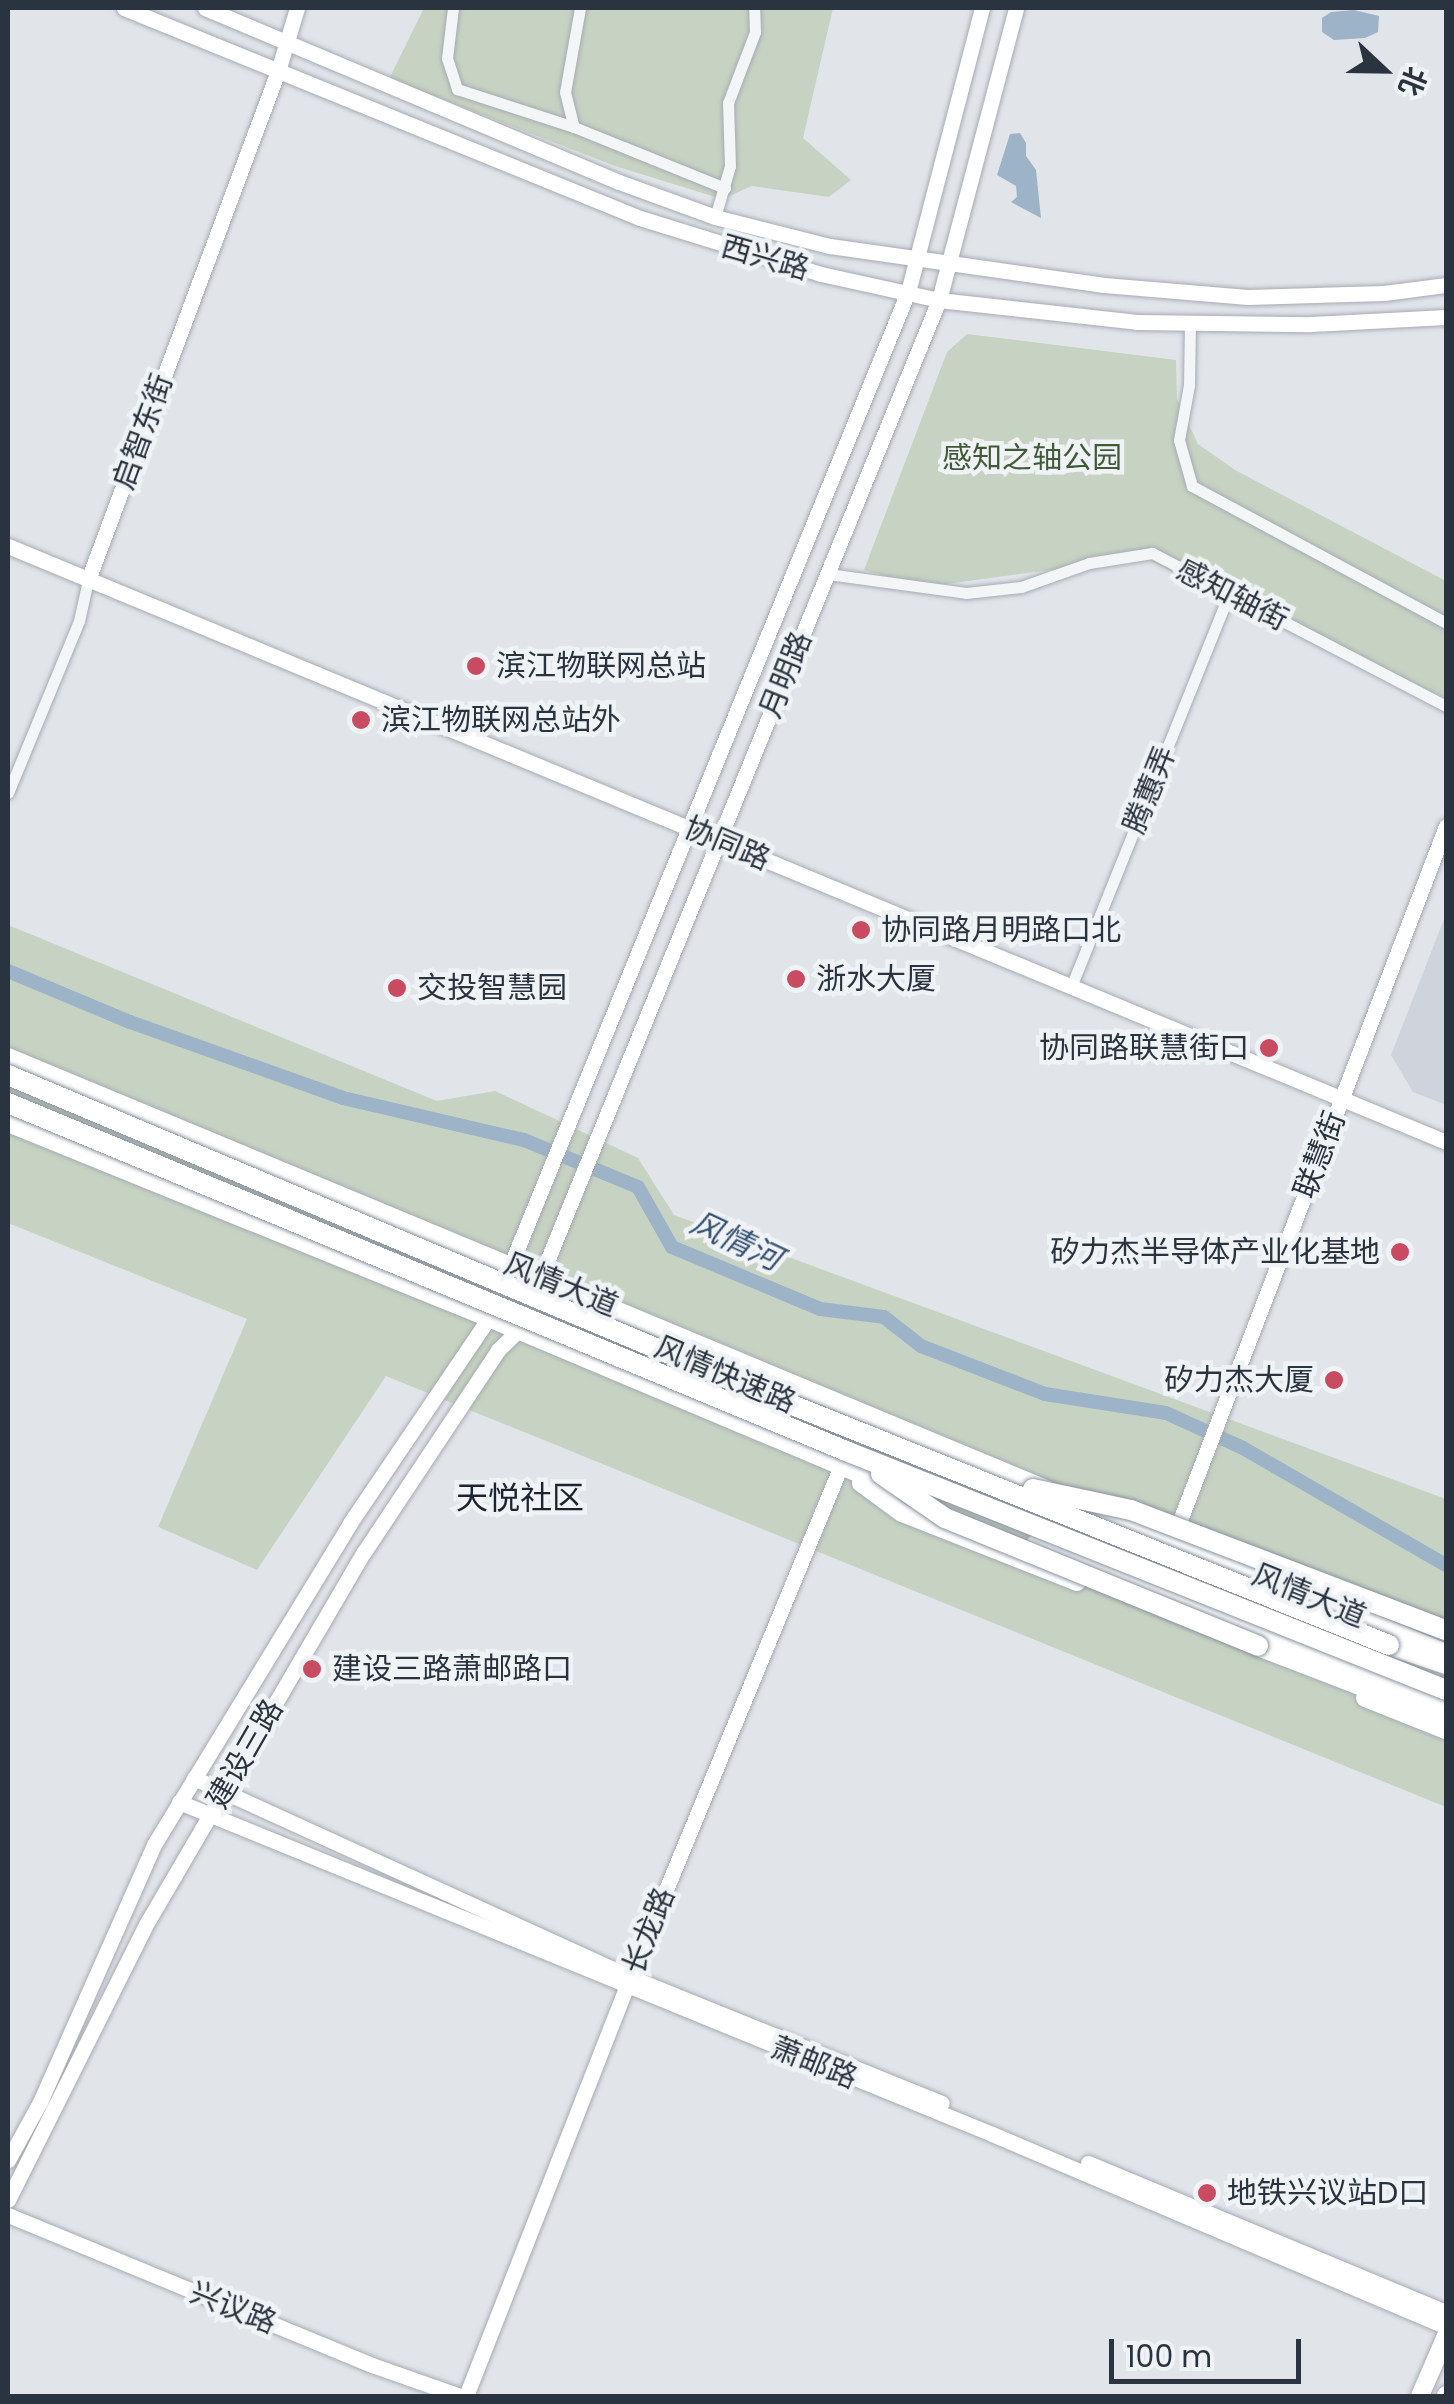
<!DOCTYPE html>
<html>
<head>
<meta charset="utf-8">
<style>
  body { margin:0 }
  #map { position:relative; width:1454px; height:2404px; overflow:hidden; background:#e1e4e9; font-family:Poppins,"Noto Sans SC",sans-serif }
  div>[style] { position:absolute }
  .built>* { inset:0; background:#cfd3db }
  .green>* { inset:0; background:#c7d3c2 }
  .water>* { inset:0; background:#9db3c7 }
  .canal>* { height:14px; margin:-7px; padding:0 7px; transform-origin:7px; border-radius:7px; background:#9db3c7 }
  .roads { filter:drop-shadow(0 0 2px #a6abb3) drop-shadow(0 0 2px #a6abb3) }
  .street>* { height:11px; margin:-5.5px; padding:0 5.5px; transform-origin:5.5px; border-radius:5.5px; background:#f3f5f7 }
  .secondary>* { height:15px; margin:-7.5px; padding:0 7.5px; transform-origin:7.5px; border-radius:7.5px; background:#fff }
  .primary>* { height:18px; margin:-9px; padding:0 9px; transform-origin:9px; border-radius:9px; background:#fff }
  .highway>* { height:20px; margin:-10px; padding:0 10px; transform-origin:10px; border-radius:10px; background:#fff }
  .bridges { filter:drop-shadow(0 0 2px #89929f) drop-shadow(0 0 2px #89929f) }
  .highway-bridge>* { height:20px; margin:-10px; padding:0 10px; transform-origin:10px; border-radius:10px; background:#fff }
  .dots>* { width:28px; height:28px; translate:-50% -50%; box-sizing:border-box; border:5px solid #f0f3f6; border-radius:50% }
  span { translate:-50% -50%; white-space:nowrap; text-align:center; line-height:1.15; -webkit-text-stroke:9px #f0f3f6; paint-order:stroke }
  .street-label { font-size:30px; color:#2a3340 }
  .park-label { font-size:30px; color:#3f5b38 }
  .poi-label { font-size:30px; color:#2a3340 }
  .left { translate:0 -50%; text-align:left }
  .right { translate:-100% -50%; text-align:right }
  .water-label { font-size:32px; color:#365272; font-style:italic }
  .neighbourhood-label { font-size:32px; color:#1c2431 }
  .frame { position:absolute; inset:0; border:10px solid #2a3340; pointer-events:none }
  .north { position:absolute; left:1334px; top:20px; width:100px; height:100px; -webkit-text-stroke:8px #f0f3f6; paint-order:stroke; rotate:112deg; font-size:28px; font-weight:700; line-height:40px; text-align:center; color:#2a3340 }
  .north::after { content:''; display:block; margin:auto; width:35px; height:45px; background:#2a3340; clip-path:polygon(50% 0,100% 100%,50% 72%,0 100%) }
  .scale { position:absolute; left:1109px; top:2339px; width:192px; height:45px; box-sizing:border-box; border:5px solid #2a3340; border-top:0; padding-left:12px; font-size:30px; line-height:35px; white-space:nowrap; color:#2a3340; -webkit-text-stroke:8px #f0f3f6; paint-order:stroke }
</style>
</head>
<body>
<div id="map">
  <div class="built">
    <i style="clip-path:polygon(1446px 914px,1446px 1105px,1413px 1092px,1391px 1055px)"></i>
  </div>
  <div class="green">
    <i style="clip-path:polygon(424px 8px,833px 8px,803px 138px,851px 180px,829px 197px,752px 186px,722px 199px,615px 166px,389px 79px)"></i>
    <i style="clip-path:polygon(967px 334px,1176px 360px,1177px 399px,1198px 444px,1235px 470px,1446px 581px,1446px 698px,1225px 600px,1144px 557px,924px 587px,864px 570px,947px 352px)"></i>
    <i style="clip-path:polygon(8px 925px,437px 1101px,495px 1091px,638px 1158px,674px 1215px,1446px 1499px,1446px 1807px,386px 1376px,257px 1570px,158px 1527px,247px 1319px,8px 1223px)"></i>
  </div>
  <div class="water">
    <i style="clip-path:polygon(1354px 10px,1379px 16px,1378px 32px,1365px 38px,1334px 40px,1322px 32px,1322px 18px,1331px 12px)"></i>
    <i style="clip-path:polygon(1020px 133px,1026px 143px,1026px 156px,1036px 170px,1041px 218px,1011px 202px,1017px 197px,1016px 186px,997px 175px,1010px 134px)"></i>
  </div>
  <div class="canal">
    <i style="left:8px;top:971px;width:132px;rotate:22.7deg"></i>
    <i style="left:130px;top:1022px;width:226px;rotate:19.6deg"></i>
    <i style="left:343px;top:1098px;width:186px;rotate:13.1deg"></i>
    <i style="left:524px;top:1140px;width:123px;rotate:22.4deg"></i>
    <i style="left:638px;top:1187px;width:69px;rotate:60.5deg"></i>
    <i style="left:672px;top:1247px;width:160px;rotate:22.7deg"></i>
    <i style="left:820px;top:1309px;width:64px;rotate:7.1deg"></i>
    <i style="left:884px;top:1317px;width:47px;rotate:38.1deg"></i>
    <i style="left:921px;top:1346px;width:133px;rotate:21.2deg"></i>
    <i style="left:1045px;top:1394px;width:122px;rotate:8.9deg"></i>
    <i style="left:1166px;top:1413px;width:85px;rotate:24.4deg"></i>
    <i style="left:1243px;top:1448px;width:234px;rotate:30deg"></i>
  </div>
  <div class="roads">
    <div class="street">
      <i style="left:453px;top:8px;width:50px;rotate:96.8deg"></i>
      <i style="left:447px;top:58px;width:33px;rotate:72deg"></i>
      <i style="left:457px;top:89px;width:123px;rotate:18deg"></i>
      <i style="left:580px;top:8px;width:85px;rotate:100.1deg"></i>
      <i style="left:565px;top:92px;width:36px;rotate:76deg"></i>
      <i style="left:574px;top:127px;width:163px;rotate:22deg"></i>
      <i style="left:715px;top:217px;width:53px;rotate:-73.6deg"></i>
      <i style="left:730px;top:166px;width:63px;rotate:-91.8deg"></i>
      <i style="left:728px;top:103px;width:76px;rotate:-69.2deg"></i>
      <i style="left:755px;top:32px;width:24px;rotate:-92deg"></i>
      <i style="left:1190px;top:323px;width:62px;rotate:90.9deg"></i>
      <i style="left:1189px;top:385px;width:56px;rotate:100.3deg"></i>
      <i style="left:1179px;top:440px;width:48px;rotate:74.2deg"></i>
      <i style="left:1192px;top:486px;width:289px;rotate:28.3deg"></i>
      <i style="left:828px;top:574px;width:139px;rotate:7.8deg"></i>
      <i style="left:966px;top:593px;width:55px;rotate:-6.2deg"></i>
      <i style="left:1021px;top:587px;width:72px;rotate:-19.4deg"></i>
      <i style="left:1089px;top:563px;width:64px;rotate:-9deg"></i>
      <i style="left:1152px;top:553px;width:331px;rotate:27.5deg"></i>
      <i style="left:8px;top:793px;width:186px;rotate:-67.6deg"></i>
      <i style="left:79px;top:621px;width:42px;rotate:-77.6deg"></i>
      <i style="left:1071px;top:987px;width:424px;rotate:-68.1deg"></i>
    </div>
    <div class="secondary">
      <i style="left:124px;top:8px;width:557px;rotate:22.15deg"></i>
      <i style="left:640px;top:218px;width:189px;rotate:17.2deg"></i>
      <i style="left:821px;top:274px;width:121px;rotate:12.4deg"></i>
      <i style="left:939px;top:300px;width:199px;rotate:6.3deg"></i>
      <i style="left:1137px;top:322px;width:174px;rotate:0.7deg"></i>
      <i style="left:1311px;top:324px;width:135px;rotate:-3deg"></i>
      <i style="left:205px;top:8px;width:449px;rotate:22.8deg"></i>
      <i style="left:619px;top:182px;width:102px;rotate:20deg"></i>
      <i style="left:715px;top:217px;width:119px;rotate:14.2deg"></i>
      <i style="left:830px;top:246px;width:277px;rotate:8.1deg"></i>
      <i style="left:1104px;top:285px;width:144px;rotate:4.8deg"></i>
      <i style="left:1248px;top:297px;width:136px;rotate:-1.7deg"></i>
      <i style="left:1384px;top:293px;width:63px;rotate:-7.4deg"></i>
      <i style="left:8px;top:546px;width:1557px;rotate:22.51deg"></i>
      <i style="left:88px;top:580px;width:543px;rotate:-69.53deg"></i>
      <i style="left:278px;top:71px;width:66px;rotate:-73.2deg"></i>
      <i style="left:1174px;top:1536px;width:760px;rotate:-69.04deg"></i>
      <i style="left:194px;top:1778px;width:479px;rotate:24.5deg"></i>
      <i style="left:630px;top:1977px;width:336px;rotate:22deg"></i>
      <i style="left:179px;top:1802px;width:878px;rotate:22.21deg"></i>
      <i style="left:992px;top:2134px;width:493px;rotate:23deg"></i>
      <i style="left:8px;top:2160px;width:66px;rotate:-61.1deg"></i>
      <i style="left:40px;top:2102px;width:283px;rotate:-66.1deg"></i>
      <i style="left:155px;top:1843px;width:375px;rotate:-58.6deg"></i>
      <i style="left:350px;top:1523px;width:248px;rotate:-55.9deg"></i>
      <i style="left:489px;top:1318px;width:1108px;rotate:-67.79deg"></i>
      <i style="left:908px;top:292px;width:293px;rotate:-75.4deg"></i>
      <i style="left:1088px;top:2163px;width:388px;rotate:22.6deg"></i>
      <i style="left:8px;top:2200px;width:312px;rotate:-63.4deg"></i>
      <i style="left:148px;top:1921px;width:428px;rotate:-59.7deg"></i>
      <i style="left:364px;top:1552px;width:242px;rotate:-56.4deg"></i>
      <i style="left:498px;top:1350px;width:29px;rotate:-44deg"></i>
      <i style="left:519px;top:1330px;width:1112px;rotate:-67.82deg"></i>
      <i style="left:939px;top:300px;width:302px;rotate:-75.2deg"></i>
      <i style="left:8px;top:2215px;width:394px;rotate:22.4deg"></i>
      <i style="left:372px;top:2365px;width:93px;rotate:19.4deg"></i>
      <i style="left:466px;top:2396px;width:474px;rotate:-68.6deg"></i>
      <i style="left:639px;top:1955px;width:527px;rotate:-67.57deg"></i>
    </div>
    <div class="primary">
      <i style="left:8px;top:1057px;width:1127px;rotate:22.6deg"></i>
      <i style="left:8px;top:1123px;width:519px;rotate:22.07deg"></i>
      <i style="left:489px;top:1318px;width:441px;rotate:22.8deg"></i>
      <i style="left:861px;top:1483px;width:51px;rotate:36.2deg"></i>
      <i style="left:902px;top:1513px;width:188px;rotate:21.5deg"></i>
      <i style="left:1095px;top:1509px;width:379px;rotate:22.3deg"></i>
      <i style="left:1035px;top:1544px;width:441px;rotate:21.3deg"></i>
      <i style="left:1365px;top:1698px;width:87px;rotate:21.6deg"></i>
      <i style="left:1420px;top:2396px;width:65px;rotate:-66.6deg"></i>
      <i style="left:1446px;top:2396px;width:1px;rotate:-90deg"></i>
    </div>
    <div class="highway">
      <i style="left:1389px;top:1645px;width:60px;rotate:18.4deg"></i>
      <i style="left:1258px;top:1646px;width:201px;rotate:21deg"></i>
    </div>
  </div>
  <div class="bridges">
    <div class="highway-bridge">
      <i style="left:8px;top:1075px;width:816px;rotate:22.86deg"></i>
      <i style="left:760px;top:1392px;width:678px;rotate:21.91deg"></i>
      <i style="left:8px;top:1103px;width:907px;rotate:22.55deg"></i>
      <i style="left:846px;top:1451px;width:646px;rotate:21.72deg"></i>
      <i style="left:881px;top:1474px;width:78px;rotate:34.5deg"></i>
      <i style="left:945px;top:1518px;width:338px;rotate:22.2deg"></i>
      <i style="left:1033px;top:1489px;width:100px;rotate:12.1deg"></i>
      <i style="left:1131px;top:1510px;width:337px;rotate:20.9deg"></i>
    </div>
  </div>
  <div class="dots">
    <i style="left:476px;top:666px;background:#c94b62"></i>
    <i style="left:361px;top:720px;background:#c94b62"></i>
    <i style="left:861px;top:930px;background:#c94b62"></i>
    <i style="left:796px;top:979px;background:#c94b62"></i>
    <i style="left:397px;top:988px;background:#c94b62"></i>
    <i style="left:1269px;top:1048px;background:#c94b62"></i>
    <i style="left:1400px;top:1252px;background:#c94b62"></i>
    <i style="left:1334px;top:1380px;background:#c94b62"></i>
    <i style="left:312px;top:1669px;background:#c94b62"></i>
    <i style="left:1207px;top:2193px;background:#c94b62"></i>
  </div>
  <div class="street-label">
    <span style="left:765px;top:258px;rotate:16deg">西兴路</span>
    <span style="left:143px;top:432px;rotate:-70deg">启智东街</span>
    <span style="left:1232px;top:595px;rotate:27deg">感知轴街</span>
    <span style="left:786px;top:675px;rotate:-68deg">月明路</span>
    <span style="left:1150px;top:790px;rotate:-68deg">腾蕙弄</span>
    <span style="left:727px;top:844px;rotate:23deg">协同路</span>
    <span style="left:1320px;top:1155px;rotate:-69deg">联慧街</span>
    <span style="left:561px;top:1285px;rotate:22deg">风情大道</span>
    <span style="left:725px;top:1375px;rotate:23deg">风情快速路</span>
    <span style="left:1309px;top:1596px;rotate:22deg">风情大道</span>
    <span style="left:245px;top:1754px;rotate:-60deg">建设三路</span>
    <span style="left:649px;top:1931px;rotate:-68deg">长龙路</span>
    <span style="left:814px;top:2063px;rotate:22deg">萧邮路</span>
    <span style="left:233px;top:2308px;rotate:22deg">兴议路</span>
  </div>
  <div class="park-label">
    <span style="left:1032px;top:458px">感知之轴公园</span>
  </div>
  <div class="poi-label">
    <span class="left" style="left:496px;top:666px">滨江物联网总站</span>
    <span class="left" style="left:381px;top:720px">滨江物联网总站外</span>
    <span class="left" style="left:881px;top:930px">协同路月明路口北</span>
    <span class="left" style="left:816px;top:979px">浙水大厦</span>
    <span class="left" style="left:417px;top:988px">交投智慧园</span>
    <span class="right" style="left:1249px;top:1048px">协同路联慧街口</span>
    <span class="right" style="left:1380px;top:1252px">矽力杰半导体产业化基地</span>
    <span class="right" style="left:1314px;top:1380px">矽力杰大厦</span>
    <span class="left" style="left:332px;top:1669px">建设三路萧邮路口</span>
    <span class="left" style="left:1227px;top:2193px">地铁兴议站D口</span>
  </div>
  <div class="water-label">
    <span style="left:736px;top:1241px;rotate:25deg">风情河</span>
  </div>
  <div class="neighbourhood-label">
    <span style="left:520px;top:1498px">天悦社区</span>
  </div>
  <div class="frame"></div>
  <div class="north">北</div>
  <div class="scale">100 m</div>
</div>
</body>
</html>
